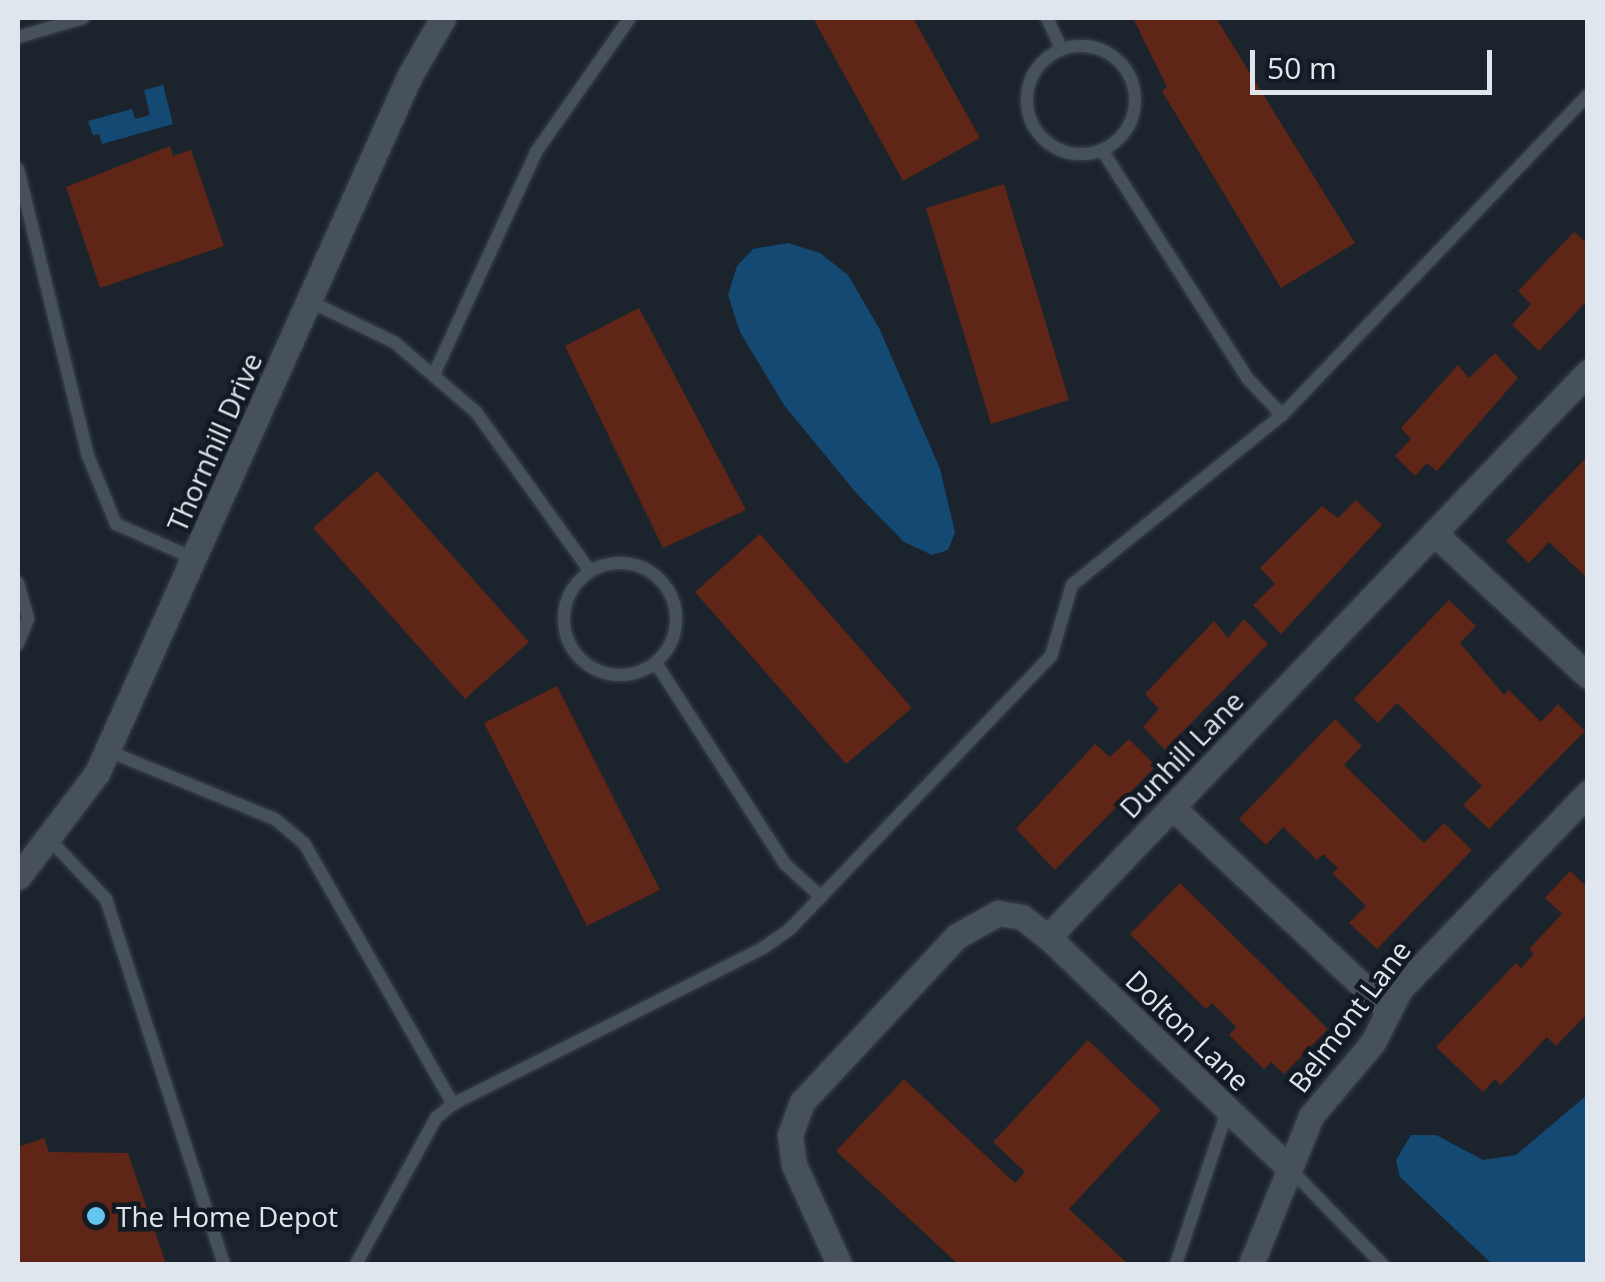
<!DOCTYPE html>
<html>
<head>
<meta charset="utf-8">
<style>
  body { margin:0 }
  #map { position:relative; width:1605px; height:1282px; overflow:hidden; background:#1b242d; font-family:"Open Sans",sans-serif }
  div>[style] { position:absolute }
  .water>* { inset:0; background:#144973 }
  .building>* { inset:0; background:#5f2516 }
  .roads { filter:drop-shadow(0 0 2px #3a4149) drop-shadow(0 0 2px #3a4149) }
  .lane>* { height:12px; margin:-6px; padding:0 6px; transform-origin:6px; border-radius:6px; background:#47515b }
  .lane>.ring { margin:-6px; padding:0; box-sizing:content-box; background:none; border:12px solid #47515b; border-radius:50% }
  .street>* { height:25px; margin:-12.5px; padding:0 12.5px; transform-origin:12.5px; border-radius:12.5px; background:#47515b }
  .dots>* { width:28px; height:28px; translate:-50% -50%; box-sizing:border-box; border:5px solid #121a23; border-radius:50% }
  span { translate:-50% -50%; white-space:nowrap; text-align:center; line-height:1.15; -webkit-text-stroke:9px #121a23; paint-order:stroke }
  .street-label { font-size:28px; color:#e0e6ed }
  .poi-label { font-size:28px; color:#e0e6ed }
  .left { translate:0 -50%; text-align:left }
  .frame { position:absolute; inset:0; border:20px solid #e0e6ed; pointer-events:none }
  .scale { position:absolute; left:1250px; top:50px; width:242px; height:45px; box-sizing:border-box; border:5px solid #e0e6ed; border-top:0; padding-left:12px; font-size:30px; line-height:35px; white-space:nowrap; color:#e0e6ed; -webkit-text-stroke:8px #121a23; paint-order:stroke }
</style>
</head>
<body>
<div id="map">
  <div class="water">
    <i style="clip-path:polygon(163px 85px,173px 124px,102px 144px,99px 134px,93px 135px,88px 121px,132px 109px,135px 119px,150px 115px,144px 90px)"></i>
    <i style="clip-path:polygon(788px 243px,820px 253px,848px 275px,880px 330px,940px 469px,955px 532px,948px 550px,932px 555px,904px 542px,857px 494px,784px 405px,740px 332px,728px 295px,737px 266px,753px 249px)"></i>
    <i style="clip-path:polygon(1587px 1095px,1587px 1264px,1492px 1264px,1400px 1177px,1396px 1160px,1411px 1135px,1436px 1135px,1483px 1160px,1516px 1155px)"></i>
  </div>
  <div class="building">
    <i style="clip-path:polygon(813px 18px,913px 18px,980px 138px,903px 181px)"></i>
    <i style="clip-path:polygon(1133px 18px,1216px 18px,1355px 243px,1281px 288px,1162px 91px,1167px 87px)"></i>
    <i style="clip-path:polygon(170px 146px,173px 156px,191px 150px,224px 246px,100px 288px,66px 187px)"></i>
    <i style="clip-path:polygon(1004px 184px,1069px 400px,991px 424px,926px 208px)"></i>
    <i style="clip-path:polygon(1574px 232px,1588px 244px,1588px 300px,1539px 351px,1512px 325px,1531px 304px,1518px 291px)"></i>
    <i style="clip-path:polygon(639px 308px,746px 510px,663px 548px,565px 346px)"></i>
    <i style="clip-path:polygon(1495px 353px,1518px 378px,1437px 471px,1427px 463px,1415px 476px,1395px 456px,1411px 439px,1401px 428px,1458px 365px,1469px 378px)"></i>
    <i style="clip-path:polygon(1588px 456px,1588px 579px,1549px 542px,1529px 563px,1506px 541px)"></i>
    <i style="clip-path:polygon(377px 471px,529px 642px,465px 699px,313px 528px)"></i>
    <i style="clip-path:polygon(1356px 500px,1382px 525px,1281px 634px,1253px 605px,1275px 584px,1260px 568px,1322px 506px,1338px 518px)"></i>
    <i style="clip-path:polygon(760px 534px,912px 708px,846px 764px,695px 592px)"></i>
    <i style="clip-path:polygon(1449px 600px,1476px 626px,1460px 643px,1504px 695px,1509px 690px,1541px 722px,1558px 704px,1585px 731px,1489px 829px,1463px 805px,1482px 786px,1397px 703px,1378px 723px,1354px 699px)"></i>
    <i style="clip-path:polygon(1244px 619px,1268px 644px,1165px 750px,1143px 727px,1159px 709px,1145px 694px,1214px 621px,1228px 638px)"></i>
    <i style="clip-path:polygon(557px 686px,660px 890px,587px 926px,484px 723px)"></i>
    <i style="clip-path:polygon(1335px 719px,1362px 746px,1344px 765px,1424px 843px,1444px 823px,1472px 850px,1377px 949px,1349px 923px,1366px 906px,1332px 873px,1338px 868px,1323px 854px,1317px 860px,1283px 827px,1266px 845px,1239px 819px)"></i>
    <i style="clip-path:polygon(1129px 739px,1156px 766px,1055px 870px,1016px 829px,1095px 744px,1110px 757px)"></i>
    <i style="clip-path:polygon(1570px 871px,1588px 888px,1588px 1013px,1556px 1046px,1547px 1037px,1501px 1085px,1495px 1079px,1483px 1092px,1436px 1047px,1516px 963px,1521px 968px,1534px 954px,1529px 949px,1562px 914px,1545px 898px)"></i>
    <i style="clip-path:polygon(1180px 883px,1328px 1029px,1284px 1074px,1271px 1062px,1264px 1069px,1229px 1035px,1236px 1027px,1212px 1003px,1206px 1009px,1130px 934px)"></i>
    <i style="clip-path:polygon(1088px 1040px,1161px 1110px,1069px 1209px,1128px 1264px,958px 1264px,836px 1151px,904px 1079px,1015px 1183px,1025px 1172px,993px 1142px)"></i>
    <i style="clip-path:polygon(44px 1138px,49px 1152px,128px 1153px,166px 1264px,18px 1264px,18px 1147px)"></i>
  </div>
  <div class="roads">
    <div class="lane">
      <i style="left:1047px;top:18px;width:33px;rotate:65deg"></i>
      <i style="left:18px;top:37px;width:68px;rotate:-16.3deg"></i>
      <i class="ring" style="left:1027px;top:46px;width:96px;height:96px"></i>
      <i style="left:1102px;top:150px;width:272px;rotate:57.5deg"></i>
      <i style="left:1248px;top:379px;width:50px;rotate:46.6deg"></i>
      <i style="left:18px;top:169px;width:295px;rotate:76.3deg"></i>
      <i style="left:88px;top:456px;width:74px;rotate:67.6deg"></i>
      <i style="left:116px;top:524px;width:86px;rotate:23.9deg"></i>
      <i style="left:309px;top:301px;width:94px;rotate:25.8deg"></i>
      <i style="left:394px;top:342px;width:108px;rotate:40.5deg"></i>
      <i style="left:476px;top:412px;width:196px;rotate:54.4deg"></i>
      <i style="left:435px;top:372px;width:242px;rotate:-65.3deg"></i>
      <i style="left:536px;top:152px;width:164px;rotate:-55deg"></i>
      <i class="ring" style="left:564px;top:563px;width:100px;height:100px"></i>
      <i style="left:18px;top:583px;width:37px;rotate:74deg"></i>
      <i style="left:28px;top:619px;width:27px;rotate:112deg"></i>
      <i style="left:656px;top:663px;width:239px;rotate:57.3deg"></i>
      <i style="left:785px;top:864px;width:49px;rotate:42.5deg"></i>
      <i style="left:108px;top:751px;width:180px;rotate:22.2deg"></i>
      <i style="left:275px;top:819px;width:38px;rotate:40deg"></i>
      <i style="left:304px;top:843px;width:301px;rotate:60.3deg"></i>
      <i style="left:453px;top:1104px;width:22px;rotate:141deg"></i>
      <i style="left:436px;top:1118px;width:166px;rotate:118.7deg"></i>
      <i style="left:51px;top:841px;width:80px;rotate:46.5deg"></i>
      <i style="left:106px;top:899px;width:384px;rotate:72.1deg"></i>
      <i style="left:453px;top:1104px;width:347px;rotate:-26.7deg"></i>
      <i style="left:763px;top:948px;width:33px;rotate:-35deg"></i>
      <i style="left:790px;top:929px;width:378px;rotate:-46.3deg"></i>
      <i style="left:1051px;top:656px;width:74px;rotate:-73.5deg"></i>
      <i style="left:1072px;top:585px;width:270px;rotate:-39deg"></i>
      <i style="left:1282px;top:415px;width:443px;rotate:-46.3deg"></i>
      <i style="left:1289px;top:1168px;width:134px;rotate:45.9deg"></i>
      <i style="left:1176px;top:1264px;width:163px;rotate:-71.5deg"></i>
    </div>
    <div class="street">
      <i style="left:1434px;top:533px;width:210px;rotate:42.9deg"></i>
      <i style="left:1172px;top:807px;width:298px;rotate:43.2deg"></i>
      <i style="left:18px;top:877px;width:131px;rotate:-52.8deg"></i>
      <i style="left:97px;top:773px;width:763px;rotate:-65.85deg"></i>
      <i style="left:409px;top:77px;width:68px;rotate:-60deg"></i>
      <i style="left:1048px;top:937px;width:782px;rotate:-46.3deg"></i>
      <i style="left:839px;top:1264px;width:109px;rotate:-114.4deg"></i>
      <i style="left:794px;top:1165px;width:30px;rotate:-98deg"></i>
      <i style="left:790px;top:1135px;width:35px;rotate:-70deg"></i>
      <i style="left:802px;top:1102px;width:227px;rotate:-47deg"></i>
      <i style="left:957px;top:936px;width:47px;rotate:-29.3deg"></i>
      <i style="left:998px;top:913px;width:24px;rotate:9deg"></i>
      <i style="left:1022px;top:917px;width:33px;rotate:38deg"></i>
      <i style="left:1048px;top:937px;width:331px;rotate:43.8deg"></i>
      <i style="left:1251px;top:1264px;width:160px;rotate:-67.9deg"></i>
      <i style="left:1311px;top:1116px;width:97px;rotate:-50deg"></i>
      <i style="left:1373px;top:1042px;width:59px;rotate:-63deg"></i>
      <i style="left:1400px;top:989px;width:272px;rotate:-46.2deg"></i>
    </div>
  </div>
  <div class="dots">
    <i style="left:96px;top:1216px;background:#64c5ee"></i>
  </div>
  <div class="street-label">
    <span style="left:214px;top:442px;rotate:-66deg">Thornhill Drive</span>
    <span style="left:1181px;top:754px;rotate:-46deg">Dunhill Lane</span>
    <span style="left:1349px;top:1016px;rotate:-53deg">Belmont Lane</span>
    <span style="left:1188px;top:1030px;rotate:44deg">Dolton Lane</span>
  </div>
  <div class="poi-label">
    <span class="left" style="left:116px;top:1216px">The Home Depot</span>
  </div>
  <div class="frame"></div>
  <div class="scale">50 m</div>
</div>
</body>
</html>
